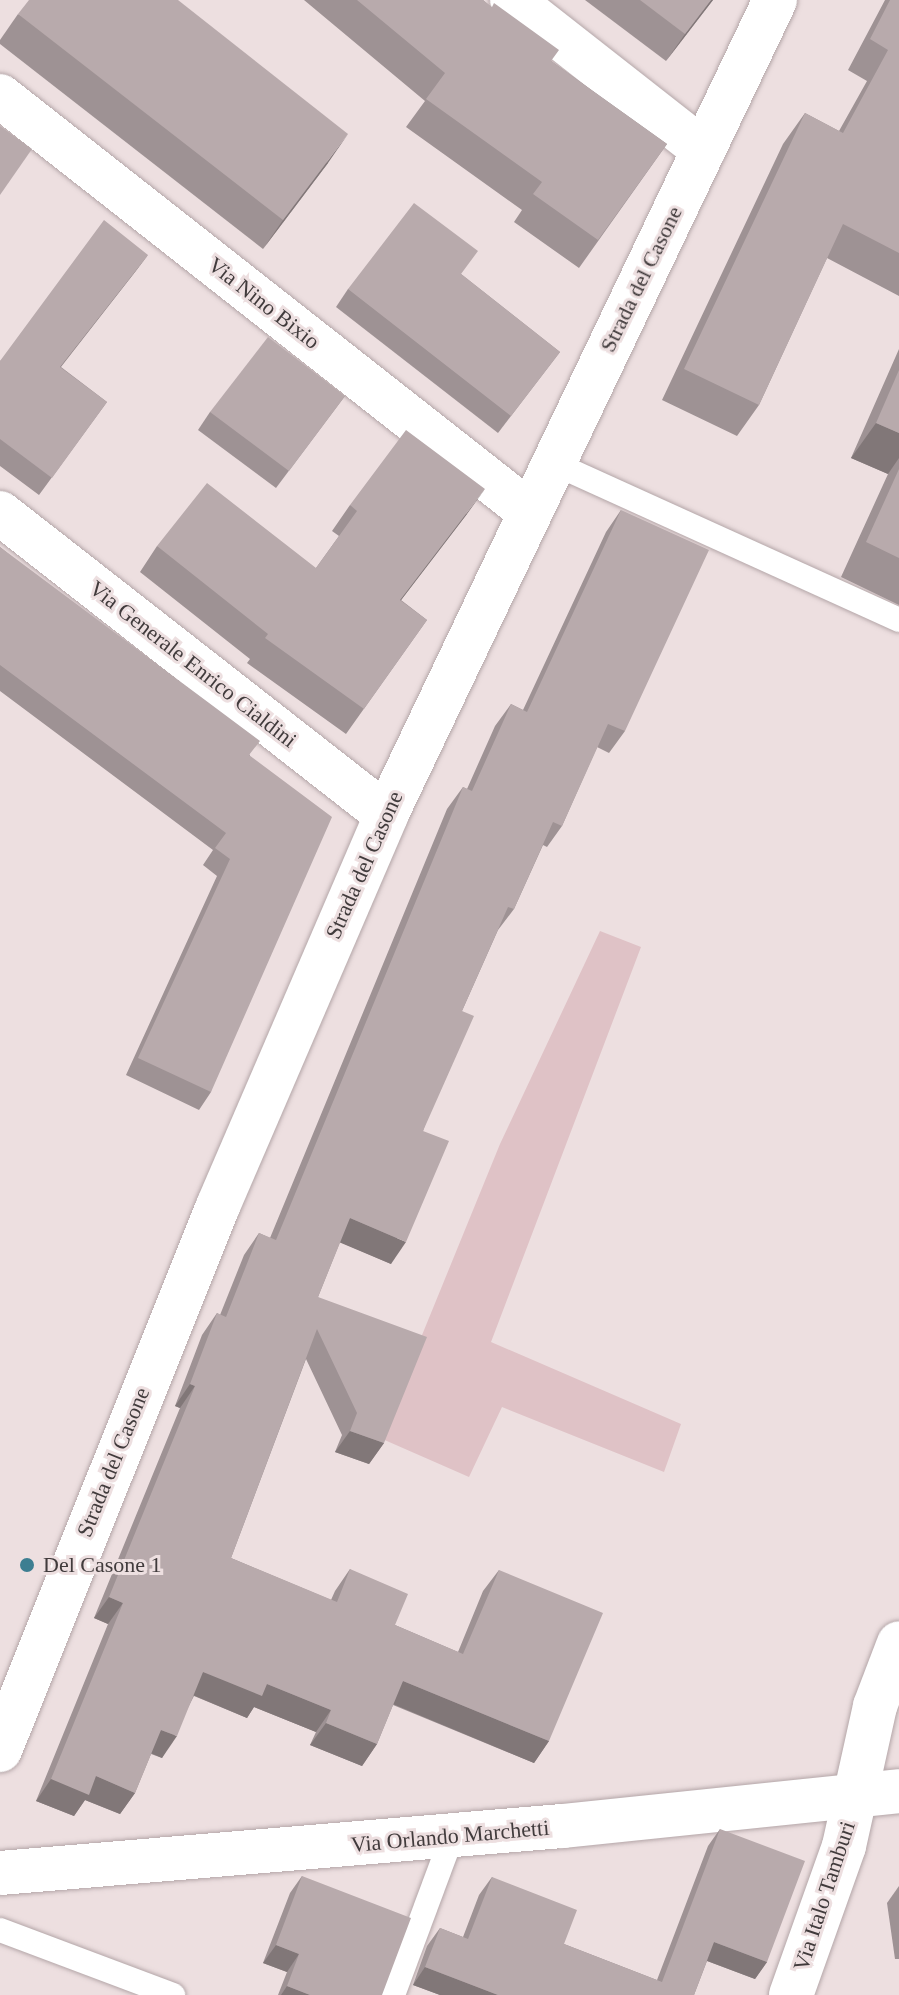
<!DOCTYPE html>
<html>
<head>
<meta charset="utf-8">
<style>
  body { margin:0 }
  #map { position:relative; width:899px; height:1995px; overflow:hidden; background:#eddfe0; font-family:"Times New Roman",serif }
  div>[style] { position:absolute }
  .green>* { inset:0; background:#dfc2c6 }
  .roads { filter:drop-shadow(0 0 2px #b4a6a8) drop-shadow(0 0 2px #b4a6a8) }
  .service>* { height:24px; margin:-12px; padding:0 12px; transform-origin:12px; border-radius:12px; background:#fff }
  .minor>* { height:44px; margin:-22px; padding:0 22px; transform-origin:22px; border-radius:22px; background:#fff }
  .tertiary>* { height:44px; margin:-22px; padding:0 22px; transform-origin:22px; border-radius:22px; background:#fff }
  .wall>* { inset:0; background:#9e9294 }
  .shaded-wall>* { inset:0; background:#817778 }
  .building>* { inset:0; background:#b8aaac }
  .dots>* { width:22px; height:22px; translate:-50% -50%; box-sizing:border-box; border:4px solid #eddfe0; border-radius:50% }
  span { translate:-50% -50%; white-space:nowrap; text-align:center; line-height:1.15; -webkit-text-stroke:6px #eddfe0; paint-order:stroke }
  .street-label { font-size:22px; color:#413b3c }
  .poi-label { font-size:22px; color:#413b3c }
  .left { translate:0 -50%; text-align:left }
</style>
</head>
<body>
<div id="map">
  <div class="green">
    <i style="clip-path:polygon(600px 931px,641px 947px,491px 1342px,681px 1424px,664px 1472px,502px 1407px,469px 1477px,380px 1438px,500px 1144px)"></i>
  </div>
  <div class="roads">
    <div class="service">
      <i style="left:551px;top:462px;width:382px;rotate:24.4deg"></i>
      <i style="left:0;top:1930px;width:185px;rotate:20.6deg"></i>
      <i style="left:393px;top:1995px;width:170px;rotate:-69.6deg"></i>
    </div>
    <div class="minor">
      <i style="left:512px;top:0;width:243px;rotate:38.1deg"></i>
      <i style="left:0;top:96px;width:670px;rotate:38.15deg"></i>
      <i style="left:0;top:513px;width:490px;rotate:38deg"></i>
      <i style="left:0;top:1873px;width:564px;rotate:-4.78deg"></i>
      <i style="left:562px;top:1826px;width:339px;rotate:-5.9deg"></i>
      <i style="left:791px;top:1995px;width:158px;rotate:-70.4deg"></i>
      <i style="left:844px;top:1846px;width:143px;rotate:-77.5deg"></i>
      <i style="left:875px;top:1706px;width:67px;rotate:-69.1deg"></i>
    </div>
    <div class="tertiary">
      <i style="left:0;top:1750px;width:586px;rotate:-68.16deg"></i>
      <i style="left:218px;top:1206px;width:426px;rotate:-66.7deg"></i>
      <i style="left:386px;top:815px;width:903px;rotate:-64.48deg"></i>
    </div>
  </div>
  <div class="wall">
    <i style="clip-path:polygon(304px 0,483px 0,551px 61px,667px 144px,579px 268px,514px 222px,522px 210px,406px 127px,425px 101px)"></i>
    <i style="clip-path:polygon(585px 0,713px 0,666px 61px)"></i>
    <i style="clip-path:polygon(885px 0,899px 0,899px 296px,827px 258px,759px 405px,737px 436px,662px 400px,783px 144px,805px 113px,839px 131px,867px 81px,848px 70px)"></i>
    <i style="clip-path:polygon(18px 14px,328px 163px,263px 249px,0 44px,0 40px)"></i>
    <i style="clip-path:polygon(148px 255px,135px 272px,61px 367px,107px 402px,39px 495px,0 466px,0 361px)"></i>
    <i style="clip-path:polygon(461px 274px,560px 352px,498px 433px,336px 307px,348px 289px)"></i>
    <i style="clip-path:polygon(899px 349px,899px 605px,841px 577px,888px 474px,851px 458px)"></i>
    <i style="clip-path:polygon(345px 396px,276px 488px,198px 430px,210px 412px)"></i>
    <i style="clip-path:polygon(350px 505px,467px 514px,401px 600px,427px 620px,346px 734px,247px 663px,250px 659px,140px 572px,157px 546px,316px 568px,339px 536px,332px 531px)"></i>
    <i style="clip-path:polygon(621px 510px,625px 731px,609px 753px,597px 747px,562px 826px,547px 847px,543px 845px,514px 909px,498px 930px,462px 1011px,423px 1131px,391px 1264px,340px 1242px,318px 1297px,384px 1443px,369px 1464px,335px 1452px,342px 1435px,306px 1359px,231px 1558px,331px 1600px,335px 1591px,350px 1569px,395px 1625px,458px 1652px,483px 1591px,499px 1570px,549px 1741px,534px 1763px,393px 1705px,377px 1744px,362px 1766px,310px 1745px,316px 1732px,254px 1707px,247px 1718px,194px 1696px,162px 1758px,151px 1754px,135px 1793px,120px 1814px,85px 1800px,74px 1816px,36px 1801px,108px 1624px,94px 1618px,180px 1408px,175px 1406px,202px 1335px,217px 1313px,220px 1315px,244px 1255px,259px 1233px,270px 1238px,447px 809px,463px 787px,467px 789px,495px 726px,511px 704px,523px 710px,606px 532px)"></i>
    <i style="clip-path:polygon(0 547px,250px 755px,211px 1092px,199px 1110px,126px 1075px,217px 876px,203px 865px,213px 850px,0 691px)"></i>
    <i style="clip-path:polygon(720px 1829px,767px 1962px,755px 1979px,707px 1961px,694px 1995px,440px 1995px,413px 1985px,427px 1946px,440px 1928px,463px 1937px,479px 1895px,492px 1877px,564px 1944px,657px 1980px,708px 1846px)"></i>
    <i style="clip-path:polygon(302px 1876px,382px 1995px,278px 1995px,287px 1972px,263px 1963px,290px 1893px)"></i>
    <i style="clip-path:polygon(899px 1886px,899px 1959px,895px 1959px,887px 1903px)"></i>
  </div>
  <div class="shaded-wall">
    <i style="clip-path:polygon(711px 0,713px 0,666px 61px,685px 34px)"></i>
    <i style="clip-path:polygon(348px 134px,328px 163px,263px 249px,283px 220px)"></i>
    <i style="clip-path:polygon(148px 255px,135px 272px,47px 384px,60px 367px)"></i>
    <i style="clip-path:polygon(876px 423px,899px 433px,899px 458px,888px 474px,851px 458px)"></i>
    <i style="clip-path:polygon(485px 489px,467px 514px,382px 625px,400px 600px)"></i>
    <i style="clip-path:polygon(350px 1218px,406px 1242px,391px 1264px,334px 1240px)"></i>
    <i style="clip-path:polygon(190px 1384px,195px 1386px,180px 1408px,175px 1406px)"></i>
    <i style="clip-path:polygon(350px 1431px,384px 1443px,369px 1464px,335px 1452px)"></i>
    <i style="clip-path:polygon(109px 1597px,123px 1603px,108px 1624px,94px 1618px)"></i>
    <i style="clip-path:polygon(203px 1672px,267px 1684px,331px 1710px,316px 1732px,254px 1707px,247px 1718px,188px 1693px)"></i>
    <i style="clip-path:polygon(403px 1681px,549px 1741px,534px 1763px,388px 1702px)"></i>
    <i style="clip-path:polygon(326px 1723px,377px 1744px,362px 1766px,310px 1745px)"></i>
    <i style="clip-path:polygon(161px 1730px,177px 1736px,162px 1758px,146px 1751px)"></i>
    <i style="clip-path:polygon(96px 1776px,135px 1793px,120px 1814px,85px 1800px,74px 1816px,36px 1801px,51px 1779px)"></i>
    <i style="clip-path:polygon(714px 1942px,767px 1962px,755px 1979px,702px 1959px)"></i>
    <i style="clip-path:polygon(276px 1945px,299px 1954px,287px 1972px,263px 1963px)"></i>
    <i style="clip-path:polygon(425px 1967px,498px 1995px,440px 1995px,413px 1985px)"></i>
    <i style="clip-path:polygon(287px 1986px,310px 1995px,281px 1995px)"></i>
  </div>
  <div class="building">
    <i style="clip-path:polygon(29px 0,178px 0,348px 134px,283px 220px,18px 14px)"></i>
    <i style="clip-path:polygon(357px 0,483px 0,492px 7px,494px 3px,559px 50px,551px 61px,667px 144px,598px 240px,533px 194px,542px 182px,426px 99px,445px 73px)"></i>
    <i style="clip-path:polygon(640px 0,711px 0,685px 34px)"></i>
    <i style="clip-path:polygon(890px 0,899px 0,899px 253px,843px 224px,759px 405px,684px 369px,805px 113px,843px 133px,888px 50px,870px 39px)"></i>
    <i style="clip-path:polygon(0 126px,32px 149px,0 195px)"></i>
    <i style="clip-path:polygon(414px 203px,478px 251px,461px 274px,560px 352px,511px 416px,348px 289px)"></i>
    <i style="clip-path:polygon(104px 220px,148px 255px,60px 367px,107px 402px,52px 478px,0 439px,0 361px)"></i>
    <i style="clip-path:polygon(268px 337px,345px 396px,289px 471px,210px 412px)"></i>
    <i style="clip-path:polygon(899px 370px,899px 433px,876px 423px)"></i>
    <i style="clip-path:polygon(406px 430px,485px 489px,400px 600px,427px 620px,364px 709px,265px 638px,268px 634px,157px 546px,207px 483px,316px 568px,357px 511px,350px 505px)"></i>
    <i style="clip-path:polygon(899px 469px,899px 558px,866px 542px)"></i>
    <i style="clip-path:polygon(621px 510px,709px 550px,625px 731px,608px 724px,562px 826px,553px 822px,514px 909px,508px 907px,462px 1011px,474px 1016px,423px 1131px,449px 1141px,406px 1242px,350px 1218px,318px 1297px,427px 1337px,384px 1443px,350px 1431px,357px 1413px,317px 1329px,231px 1558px,337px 1602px,350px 1569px,408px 1594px,395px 1625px,463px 1654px,499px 1570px,603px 1613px,549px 1741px,403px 1681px,377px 1744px,326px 1723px,331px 1710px,267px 1684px,262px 1696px,203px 1672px,177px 1736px,161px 1730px,135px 1793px,96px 1776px,89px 1795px,51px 1779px,123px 1603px,109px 1597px,195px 1386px,190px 1384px,217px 1313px,226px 1317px,259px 1233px,276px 1240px,463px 787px,472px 791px,511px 704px,527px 712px)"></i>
    <i style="clip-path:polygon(0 547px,260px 741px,249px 755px,332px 817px,211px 1092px,138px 1058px,230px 859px,215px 848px,226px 833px,0 665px)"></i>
    <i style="clip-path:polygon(720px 1829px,805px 1861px,767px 1962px,714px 1942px,694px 1995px,498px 1995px,425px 1967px,440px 1928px,468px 1939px,492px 1877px,577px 1910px,564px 1944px,662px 1982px)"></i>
    <i style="clip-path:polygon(302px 1876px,411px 1918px,382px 1995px,310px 1995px,287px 1986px,299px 1954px,276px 1945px)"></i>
  </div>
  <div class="dots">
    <i style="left:27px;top:1565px;background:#3d7e91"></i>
  </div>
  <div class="street-label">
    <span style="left:641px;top:279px;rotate:-64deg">Strada del Casone</span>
    <span style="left:264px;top:303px;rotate:38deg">Via Nino Bixio</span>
    <span style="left:193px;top:664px;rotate:38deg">Via Generale Enrico Cialdini</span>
    <span style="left:364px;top:865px;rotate:-66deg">Strada del Casone</span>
    <span style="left:113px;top:1462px;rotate:-68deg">Strada del Casone</span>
    <span style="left:450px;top:1836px;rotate:-5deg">Via Orlando Marchetti</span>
    <span style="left:824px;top:1896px;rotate:-72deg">Via Italo Tamburi</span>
  </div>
  <div class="poi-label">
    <span class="left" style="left:43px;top:1565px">Del Casone 1</span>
  </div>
</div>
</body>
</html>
